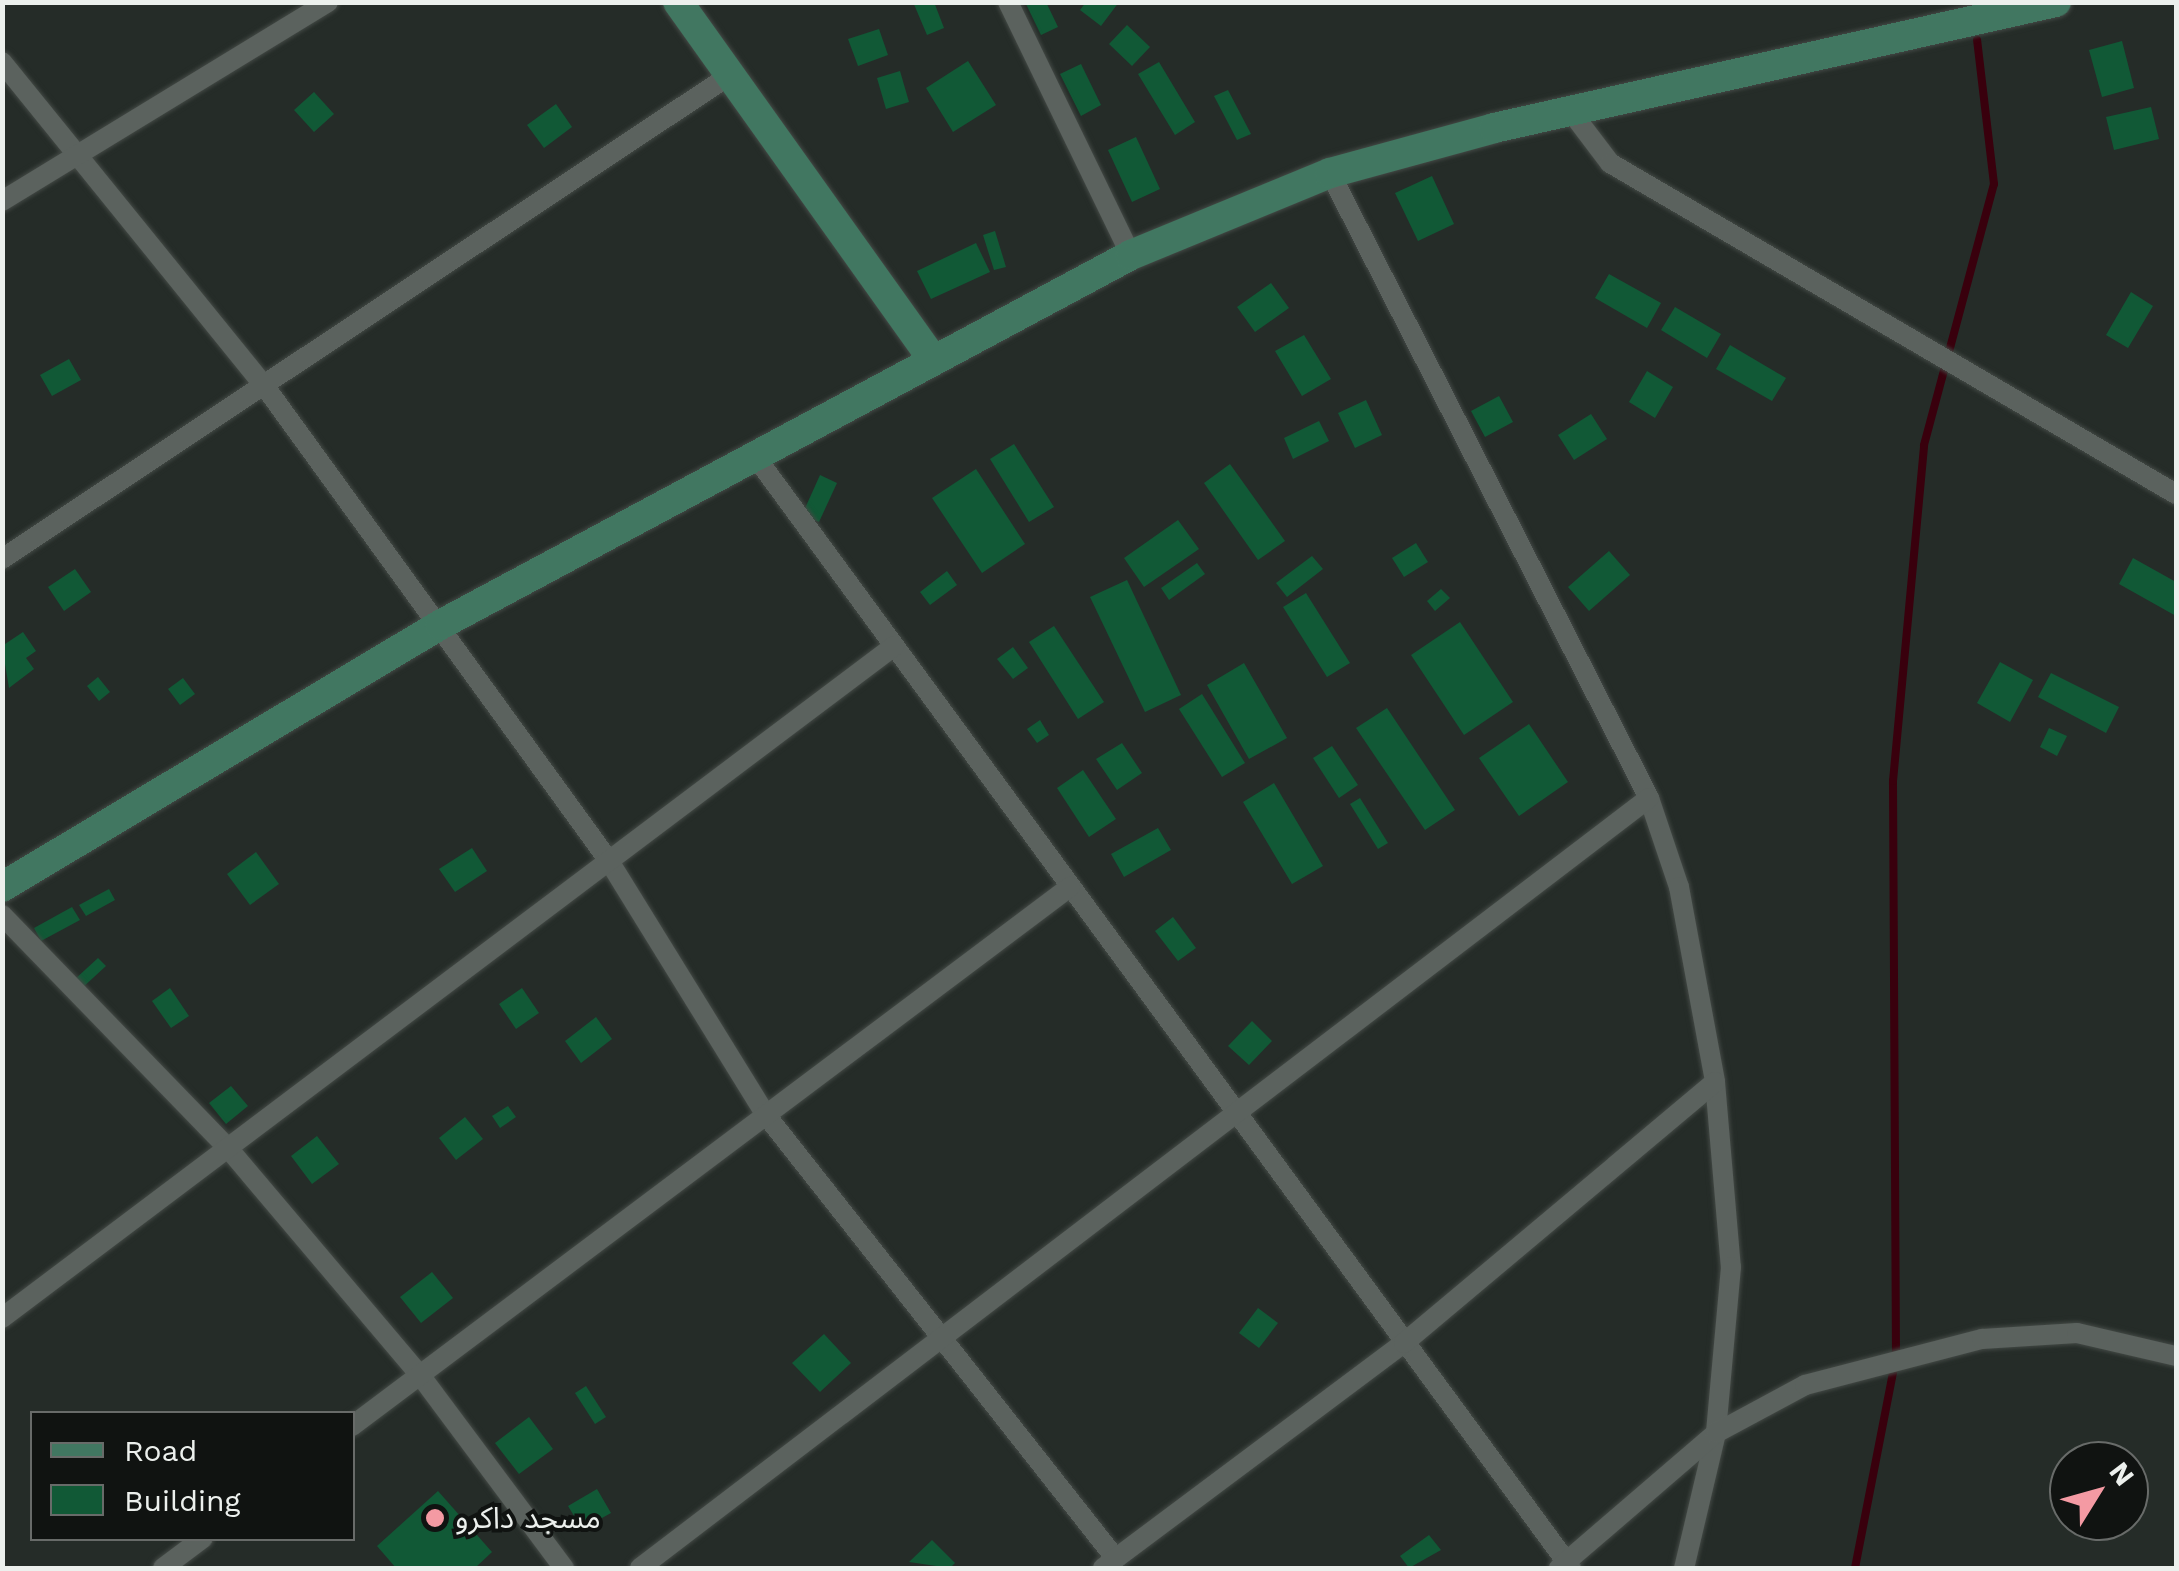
<!DOCTYPE html>
<html>
<head>
<meta charset="utf-8">
<style>
  body { margin:0 }
  #map { position:relative; width:2179px; height:1571px; overflow:hidden; background:#252c28; font-family:"Work Sans","Noto Sans Arabic",sans-serif }
  div>[style] { position:absolute }
  .stream>* { height:8px; margin:-4px; padding:0 4px; transform-origin:4px; border-radius:4px; background:#39000d }
  .building>* { inset:0; background:#115936 }
  .roads { filter:drop-shadow(0 0 2px #434945) drop-shadow(0 0 2px #434945) }
  .street>* { height:20px; margin:-10px; padding:0 10px; transform-origin:10px; border-radius:10px; background:#5b625e }
  .secondary>* { height:30px; margin:-15px; padding:0 15px; transform-origin:15px; border-radius:15px; background:#417761 }
  .dots>* { width:28px; height:28px; translate:-50% -50%; box-sizing:border-box; border:5px solid #101311; border-radius:50% }
  span { translate:-50% -50%; white-space:nowrap; text-align:center; line-height:1.15; -webkit-text-stroke:8px #101311; paint-order:stroke }
  .poi-label { font-size:30px; color:#ecf0ed }
  .left { translate:0 -50%; text-align:left }
  .frame { position:absolute; inset:0; border:5px solid #ecf0ed; pointer-events:none }
  .legend { position:absolute; left:30px; top:1411px; width:325px; height:130px; box-sizing:border-box; background:#101311; border:2px solid #686b69; margin:0; padding:12px 18px; list-style:none; font-size:30px; color:#ecf0ed }
  .legend li { display:flex; align-items:center; gap:20px; height:50px }
  .legend b { width:50px; border:2px solid #686b69 }
  .north { position:absolute; left:2049px; top:1441px; width:100px; height:100px; box-sizing:border-box; background:#101311; border:2px solid #686b69; border-radius:50%; rotate:53deg; font-size:28px; font-weight:700; line-height:40px; text-align:center; color:#ecf0ed }
  .north::after { content:''; display:block; margin:auto; width:35px; height:45px; background:#f49aa3; clip-path:polygon(50% 0,100% 100%,50% 72%,0 100%) }
</style>
</head>
<body>
<div id="map">
  <div class="stream">
    <i style="left:1855px;top:1568px;width:214px;rotate:-79deg"></i>
    <i style="left:1896px;top:1358px;width:577px;rotate:-90.3deg"></i>
    <i style="left:1893px;top:781px;width:337px;rotate:-84.7deg"></i>
    <i style="left:1924px;top:445px;width:270px;rotate:-75deg"></i>
    <i style="left:1994px;top:184px;width:145px;rotate:-96.7deg"></i>
  </div>
  <div class="building">
    <i style="clip-path:polygon(913px 2px,934px 2px,944px 28px,927px 35px)"></i>
    <i style="clip-path:polygon(1025px 2px,1046px 2px,1058px 27px,1041px 35px)"></i>
    <i style="clip-path:polygon(1086px 2px,1119px 2px,1101px 26px,1080px 10px)"></i>
    <i style="clip-path:polygon(1127px 25px,1150px 47px,1132px 66px,1109px 44px)"></i>
    <i style="clip-path:polygon(879px 29px,888px 55px,858px 66px,848px 39px)"></i>
    <i style="clip-path:polygon(2122px 41px,2134px 88px,2102px 97px,2089px 50px)"></i>
    <i style="clip-path:polygon(968px 61px,996px 105px,953px 132px,926px 88px)"></i>
    <i style="clip-path:polygon(1159px 62px,1195px 122px,1175px 135px,1138px 74px)"></i>
    <i style="clip-path:polygon(1081px 64px,1101px 105px,1081px 116px,1060px 74px)"></i>
    <i style="clip-path:polygon(900px 71px,909px 102px,886px 109px,877px 78px)"></i>
    <i style="clip-path:polygon(1228px 90px,1251px 134px,1237px 140px,1214px 96px)"></i>
    <i style="clip-path:polygon(314px 92px,334px 114px,314px 132px,294px 110px)"></i>
    <i style="clip-path:polygon(556px 104px,572px 127px,544px 148px,527px 125px)"></i>
    <i style="clip-path:polygon(2151px 107px,2159px 139px,2114px 150px,2106px 117px)"></i>
    <i style="clip-path:polygon(1136px 137px,1160px 189px,1132px 202px,1108px 150px)"></i>
    <i style="clip-path:polygon(1432px 176px,1454px 224px,1418px 241px,1395px 193px)"></i>
    <i style="clip-path:polygon(995px 231px,1006px 267px,994px 270px,983px 235px)"></i>
    <i style="clip-path:polygon(976px 243px,990px 272px,931px 299px,917px 271px)"></i>
    <i style="clip-path:polygon(1609px 274px,1661px 303px,1647px 328px,1595px 298px)"></i>
    <i style="clip-path:polygon(1271px 283px,1289px 308px,1255px 332px,1237px 307px)"></i>
    <i style="clip-path:polygon(2131px 292px,2153px 306px,2128px 348px,2106px 335px)"></i>
    <i style="clip-path:polygon(1675px 307px,1721px 334px,1707px 358px,1661px 330px)"></i>
    <i style="clip-path:polygon(1304px 335px,1331px 379px,1302px 396px,1275px 351px)"></i>
    <i style="clip-path:polygon(1730px 345px,1786px 378px,1772px 401px,1716px 369px)"></i>
    <i style="clip-path:polygon(69px 359px,81px 380px,52px 396px,40px 375px)"></i>
    <i style="clip-path:polygon(1647px 371px,1673px 387px,1655px 418px,1629px 402px)"></i>
    <i style="clip-path:polygon(1499px 396px,1513px 422px,1485px 437px,1471px 411px)"></i>
    <i style="clip-path:polygon(1366px 400px,1382px 435px,1355px 448px,1338px 413px)"></i>
    <i style="clip-path:polygon(1591px 414px,1607px 439px,1574px 460px,1558px 435px)"></i>
    <i style="clip-path:polygon(1319px 421px,1329px 441px,1293px 459px,1284px 438px)"></i>
    <i style="clip-path:polygon(1014px 444px,1054px 507px,1029px 522px,990px 459px)"></i>
    <i style="clip-path:polygon(1230px 464px,1285px 541px,1258px 560px,1204px 483px)"></i>
    <i style="clip-path:polygon(976px 469px,1025px 544px,982px 573px,932px 498px)"></i>
    <i style="clip-path:polygon(820px 475px,837px 483px,819px 522px,802px 515px)"></i>
    <i style="clip-path:polygon(1178px 520px,1199px 549px,1144px 587px,1124px 558px)"></i>
    <i style="clip-path:polygon(1416px 543px,1428px 562px,1404px 577px,1392px 558px)"></i>
    <i style="clip-path:polygon(1609px 551px,1630px 575px,1589px 611px,1568px 587px)"></i>
    <i style="clip-path:polygon(1312px 556px,1323px 569px,1287px 597px,1276px 583px)"></i>
    <i style="clip-path:polygon(2133px 558px,2176px 582px,2176px 616px,2119px 584px)"></i>
    <i style="clip-path:polygon(1197px 563px,1205px 574px,1169px 600px,1161px 588px)"></i>
    <i style="clip-path:polygon(75px 569px,91px 592px,64px 611px,48px 587px)"></i>
    <i style="clip-path:polygon(947px 571px,957px 585px,930px 605px,920px 592px)"></i>
    <i style="clip-path:polygon(1127px 580px,1181px 695px,1145px 712px,1090px 597px)"></i>
    <i style="clip-path:polygon(1441px 589px,1450px 598px,1435px 611px,1427px 601px)"></i>
    <i style="clip-path:polygon(1306px 593px,1350px 663px,1327px 677px,1283px 607px)"></i>
    <i style="clip-path:polygon(1460px 622px,1513px 702px,1464px 735px,1411px 655px)"></i>
    <i style="clip-path:polygon(1054px 626px,1104px 702px,1078px 719px,1029px 642px)"></i>
    <i style="clip-path:polygon(23px 632px,36px 651px,26px 658px,34px 669px,9px 688px,2px 646px)"></i>
    <i style="clip-path:polygon(1013px 647px,1028px 668px,1013px 679px,997px 659px)"></i>
    <i style="clip-path:polygon(2000px 662px,2033px 680px,2010px 722px,1977px 703px)"></i>
    <i style="clip-path:polygon(1244px 663px,1287px 738px,1249px 759px,1207px 685px)"></i>
    <i style="clip-path:polygon(2051px 673px,2119px 707px,2106px 733px,2038px 697px)"></i>
    <i style="clip-path:polygon(98px 677px,110px 692px,99px 701px,87px 686px)"></i>
    <i style="clip-path:polygon(183px 678px,195px 694px,180px 705px,168px 689px)"></i>
    <i style="clip-path:polygon(1202px 694px,1245px 763px,1222px 777px,1179px 709px)"></i>
    <i style="clip-path:polygon(1387px 708px,1455px 810px,1425px 830px,1356px 728px)"></i>
    <i style="clip-path:polygon(1040px 720px,1049px 735px,1037px 743px,1027px 729px)"></i>
    <i style="clip-path:polygon(1529px 724px,1568px 782px,1519px 816px,1479px 758px)"></i>
    <i style="clip-path:polygon(2049px 728px,2067px 736px,2057px 756px,2040px 747px)"></i>
    <i style="clip-path:polygon(1122px 743px,1142px 773px,1117px 790px,1096px 759px)"></i>
    <i style="clip-path:polygon(1332px 746px,1358px 785px,1339px 798px,1313px 758px)"></i>
    <i style="clip-path:polygon(1083px 770px,1116px 819px,1089px 837px,1057px 788px)"></i>
    <i style="clip-path:polygon(1274px 783px,1323px 866px,1292px 884px,1243px 802px)"></i>
    <i style="clip-path:polygon(1360px 798px,1388px 843px,1378px 849px,1350px 804px)"></i>
    <i style="clip-path:polygon(1158px 828px,1171px 850px,1124px 877px,1111px 854px)"></i>
    <i style="clip-path:polygon(472px 848px,487px 871px,455px 892px,439px 869px)"></i>
    <i style="clip-path:polygon(256px 852px,279px 884px,250px 905px,227px 874px)"></i>
    <i style="clip-path:polygon(109px 889px,115px 900px,86px 916px,79px 905px)"></i>
    <i style="clip-path:polygon(72px 907px,80px 920px,41px 941px,34px 928px)"></i>
    <i style="clip-path:polygon(1173px 917px,1196px 948px,1178px 961px,1155px 931px)"></i>
    <i style="clip-path:polygon(98px 958px,106px 966px,81px 989px,74px 980px)"></i>
    <i style="clip-path:polygon(170px 988px,189px 1016px,171px 1028px,152px 1001px)"></i>
    <i style="clip-path:polygon(522px 988px,539px 1013px,516px 1029px,499px 1004px)"></i>
    <i style="clip-path:polygon(596px 1017px,612px 1039px,581px 1063px,565px 1041px)"></i>
    <i style="clip-path:polygon(1252px 1021px,1272px 1041px,1249px 1065px,1228px 1046px)"></i>
    <i style="clip-path:polygon(231px 1086px,248px 1106px,226px 1124px,209px 1103px)"></i>
    <i style="clip-path:polygon(508px 1106px,516px 1117px,500px 1128px,492px 1116px)"></i>
    <i style="clip-path:polygon(465px 1117px,483px 1139px,456px 1160px,439px 1138px)"></i>
    <i style="clip-path:polygon(317px 1136px,339px 1164px,312px 1184px,291px 1156px)"></i>
    <i style="clip-path:polygon(432px 1272px,453px 1298px,421px 1323px,400px 1297px)"></i>
    <i style="clip-path:polygon(1258px 1308px,1278px 1323px,1259px 1348px,1239px 1333px)"></i>
    <i style="clip-path:polygon(824px 1334px,851px 1363px,820px 1392px,792px 1363px)"></i>
    <i style="clip-path:polygon(586px 1386px,606px 1417px,595px 1424px,575px 1393px)"></i>
    <i style="clip-path:polygon(529px 1417px,553px 1449px,519px 1474px,495px 1443px)"></i>
    <i style="clip-path:polygon(597px 1489px,611px 1513px,582px 1529px,568px 1506px)"></i>
    <i style="clip-path:polygon(438px 1491px,492px 1552px,475px 1568px,396px 1568px,377px 1546px)"></i>
    <i style="clip-path:polygon(1429px 1535px,1441px 1550px,1409px 1568px,1400px 1556px)"></i>
    <i style="clip-path:polygon(932px 1540px,955px 1563px,950px 1568px,909px 1562px)"></i>
  </div>
  <div class="roads">
    <div class="street">
      <i style="left:1008px;top:2px;width:281px;rotate:64.1deg"></i>
      <i style="left:2px;top:62px;width:419px;rotate:51deg"></i>
      <i style="left:266px;top:388px;width:584px;rotate:54.05deg"></i>
      <i style="left:609px;top:861px;width:299px;rotate:58.3deg"></i>
      <i style="left:766px;top:1115px;width:565px;rotate:51.75deg"></i>
      <i style="left:1569px;top:109px;width:68px;rotate:52.8deg"></i>
      <i style="left:1610px;top:163px;width:656px;rotate:30.32deg"></i>
      <i style="left:1330px;top:173px;width:702px;rotate:62.96deg"></i>
      <i style="left:1649px;top:798px;width:94px;rotate:71.4deg"></i>
      <i style="left:1679px;top:887px;width:198px;rotate:79.5deg"></i>
      <i style="left:1715px;top:1082px;width:186px;rotate:85.1deg"></i>
      <i style="left:1731px;top:1267px;width:167px;rotate:95.2deg"></i>
      <i style="left:1716px;top:1433px;width:139px;rotate:103.3deg"></i>
      <i style="left:2px;top:201px;width:382px;rotate:-31.4deg"></i>
      <i style="left:755px;top:456px;width:1379px;rotate:53.73deg"></i>
      <i style="left:2px;top:559px;width:874px;rotate:-33.62deg"></i>
      <i style="left:2px;top:915px;width:325px;rotate:45.9deg"></i>
      <i style="left:228px;top:1148px;width:297px;rotate:49.8deg"></i>
      <i style="left:420px;top:1375px;width:241px;rotate:53.3deg"></i>
      <i style="left:2px;top:1318px;width:1117px;rotate:-36.99deg"></i>
      <i style="left:352px;top:1426px;width:898px;rotate:-36.9deg"></i>
      <i style="left:163px;top:1568px;width:50px;rotate:-36.9deg"></i>
      <i style="left:640px;top:1568px;width:1269px;rotate:-37.35deg"></i>
      <i style="left:1103px;top:1568px;width:376px;rotate:-36.8deg"></i>
      <i style="left:1404px;top:1343px;width:406px;rotate:-40deg"></i>
      <i style="left:1559px;top:1568px;width:207px;rotate:-40.7deg"></i>
      <i style="left:1716px;top:1433px;width:101px;rotate:-28.3deg"></i>
      <i style="left:1805px;top:1385px;width:183px;rotate:-14.6deg"></i>
      <i style="left:1982px;top:1339px;width:95px;rotate:-3.6deg"></i>
      <i style="left:2077px;top:1333px;width:102px;rotate:13.1deg"></i>
    </div>
    <div class="secondary">
      <i style="left:678px;top:2px;width:436px;rotate:54.5deg"></i>
      <i style="left:2px;top:887px;width:510px;rotate:-30.89deg"></i>
      <i style="left:440px;top:625px;width:784px;rotate:-28.17deg"></i>
      <i style="left:1131px;top:255px;width:215px;rotate:-22.4deg"></i>
      <i style="left:1330px;top:173px;width:170px;rotate:-15.3deg"></i>
      <i style="left:1494px;top:128px;width:576px;rotate:-12.64deg"></i>
    </div>
  </div>
  <div class="dots">
    <i style="left:435px;top:1518px;background:#f49aa3"></i>
  </div>
  <div class="poi-label">
    <span class="left" style="left:455px;top:1518px">مسجد داكرو</span>
  </div>
  <div class="frame"></div>
  <ul class="legend">
  <li><b style="height:12px;background:#417761"></b>Road</li>
  <li><b style="height:28px;background:#115936"></b>Building</li>
  </ul>
  <div class="north">N</div>
</div>
</body>
</html>
